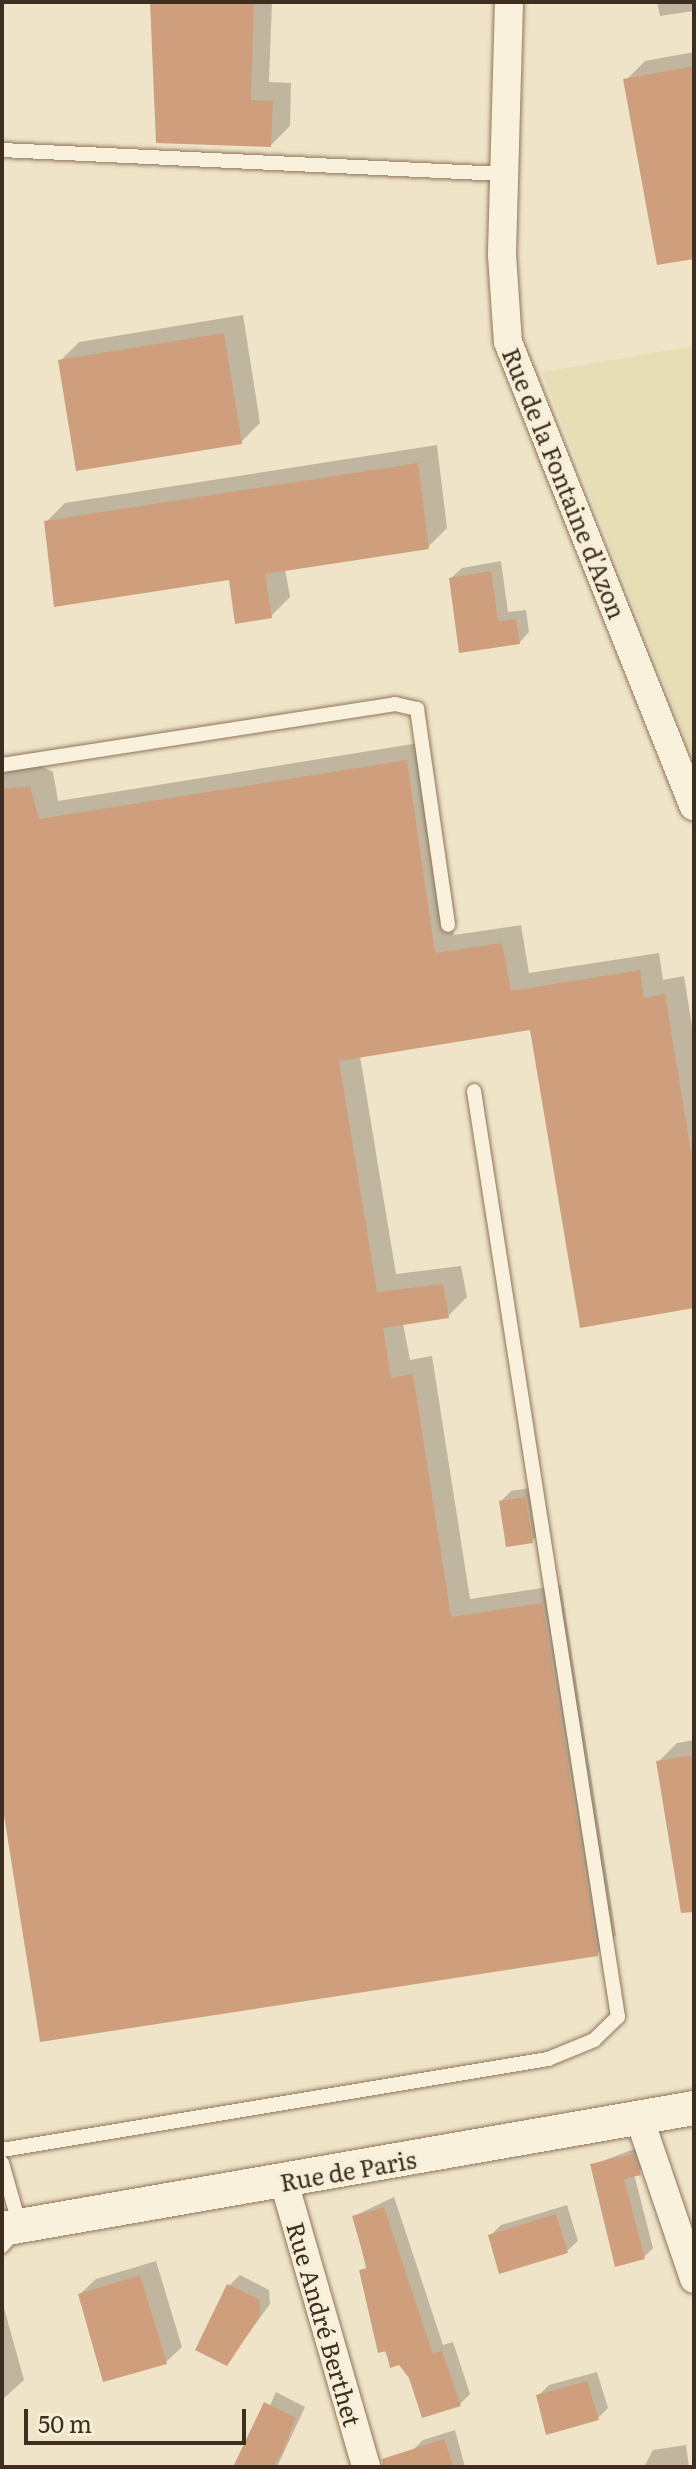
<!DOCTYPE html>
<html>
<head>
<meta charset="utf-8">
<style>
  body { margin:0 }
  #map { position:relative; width:696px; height:2469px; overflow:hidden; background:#f0e4c8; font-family:Literata,serif }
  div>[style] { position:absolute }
  .farmland>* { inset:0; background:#e6deb5 }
  .shadow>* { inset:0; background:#0003 }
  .building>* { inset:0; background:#cf9f7d }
  .roads { filter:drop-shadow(0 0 2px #8d765c) drop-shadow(0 0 2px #8d765c) }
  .service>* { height:14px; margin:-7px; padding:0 7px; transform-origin:7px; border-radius:7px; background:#faf1dc }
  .minor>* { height:28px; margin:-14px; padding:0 14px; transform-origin:14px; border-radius:14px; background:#faf1dc }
  .tertiary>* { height:34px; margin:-17px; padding:0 17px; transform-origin:17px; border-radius:17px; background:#faf1dc }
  span { translate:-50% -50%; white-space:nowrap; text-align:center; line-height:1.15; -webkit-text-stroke:7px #f7eed8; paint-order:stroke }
  .street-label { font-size:24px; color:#3d2e20 }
  .frame { position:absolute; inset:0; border:4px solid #3d2e20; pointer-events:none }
  .scale { position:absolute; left:24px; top:2409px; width:222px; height:36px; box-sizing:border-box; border:4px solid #3d2e20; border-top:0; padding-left:10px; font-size:24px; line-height:28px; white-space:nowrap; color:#3d2e20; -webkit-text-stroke:6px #f7eed8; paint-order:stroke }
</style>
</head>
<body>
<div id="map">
  <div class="farmland">
    <i style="clip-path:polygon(694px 346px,694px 759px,542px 372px)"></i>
  </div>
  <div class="shadow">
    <i style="clip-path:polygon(152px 2px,272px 2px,269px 82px,291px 83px,290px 126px,271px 145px)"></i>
    <i style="clip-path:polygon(657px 2px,694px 2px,694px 11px,660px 16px)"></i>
    <i style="clip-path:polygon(694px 52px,694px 257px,626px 80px,645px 61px)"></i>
    <i style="clip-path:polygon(243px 315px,260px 423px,241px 442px,60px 361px,79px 342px)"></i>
    <i style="clip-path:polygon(437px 445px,447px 528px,428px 547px,285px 569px,290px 597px,271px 616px,231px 577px,46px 522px,65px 503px)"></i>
    <i style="clip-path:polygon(501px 561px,508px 612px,526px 610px,529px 632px,519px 643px,451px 578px,462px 568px)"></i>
    <i style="clip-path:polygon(425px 742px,454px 935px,521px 925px,529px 973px,659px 953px,663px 980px,684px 976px,694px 1039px,694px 1306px,532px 1027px,360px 1056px,396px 1274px,461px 1266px,467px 1297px,448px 1316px,403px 1323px,410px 1360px,432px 1356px,470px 1599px,561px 1585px,616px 1935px,597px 1954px,2px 1790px,2px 770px,37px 764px,53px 772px,58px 801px)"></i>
    <i style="clip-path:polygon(536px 1487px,543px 1530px,532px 1541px,501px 1501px,511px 1491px)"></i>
    <i style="clip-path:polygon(694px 1740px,694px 1869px,658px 1762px,677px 1743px)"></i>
    <i style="clip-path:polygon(642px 2146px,649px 2164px,634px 2174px,653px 2248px,644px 2257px,592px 2165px)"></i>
    <i style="clip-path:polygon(394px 2197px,443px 2345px,453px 2342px,470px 2394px,460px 2404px,400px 2363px,391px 2365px,373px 2326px,378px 2321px,354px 2216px)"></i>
    <i style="clip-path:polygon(567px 2205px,578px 2241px,567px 2251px,491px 2235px,501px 2225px)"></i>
    <i style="clip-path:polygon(156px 2261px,182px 2347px,166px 2362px,80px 2294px,96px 2279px)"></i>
    <i style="clip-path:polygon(240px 2275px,269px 2290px,270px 2304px,227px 2363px,229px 2286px)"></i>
    <i style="clip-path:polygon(2px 2301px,24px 2380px,2px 2400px)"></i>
    <i style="clip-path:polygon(597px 2372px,608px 2408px,598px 2418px,538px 2396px,549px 2385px)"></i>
    <i style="clip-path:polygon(276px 2392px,305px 2407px,277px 2467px,242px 2467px)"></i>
    <i style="clip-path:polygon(455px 2430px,465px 2467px,418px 2467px,412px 2451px,423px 2440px)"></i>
    <i style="clip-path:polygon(686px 2445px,689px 2467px,644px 2467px,653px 2450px)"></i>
  </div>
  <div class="building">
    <i style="clip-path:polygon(150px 2px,254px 2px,251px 100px,273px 101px,271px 147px,156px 143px)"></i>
    <i style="clip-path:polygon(694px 66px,694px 259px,657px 265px,623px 79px)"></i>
    <i style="clip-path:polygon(224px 333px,242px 444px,76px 471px,58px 360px)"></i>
    <i style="clip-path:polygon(418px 463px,429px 549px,265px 574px,272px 618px,235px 624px,229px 580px,54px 607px,44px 521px)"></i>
    <i style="clip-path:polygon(491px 571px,498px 621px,516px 619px,520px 644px,459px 653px,449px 578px)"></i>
    <i style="clip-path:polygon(407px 760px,435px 953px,502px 943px,511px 991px,640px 970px,644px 998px,665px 994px,694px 1170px,694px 1308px,580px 1328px,530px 1030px,339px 1061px,377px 1292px,443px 1284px,449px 1318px,383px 1328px,391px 1378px,413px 1374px,451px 1617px,542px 1603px,598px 1956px,40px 2042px,2px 1803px,2px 789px,30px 786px,39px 819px)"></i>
    <i style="clip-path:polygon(525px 1497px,533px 1543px,506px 1547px,499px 1501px)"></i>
    <i style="clip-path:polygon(694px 1755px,694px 1912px,681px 1913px,656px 1761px)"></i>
    <i style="clip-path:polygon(633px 2154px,641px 2175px,624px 2179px,645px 2259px,615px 2267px,590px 2164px)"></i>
    <i style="clip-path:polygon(384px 2207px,433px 2354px,442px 2351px,461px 2406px,422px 2418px,409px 2378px,399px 2365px,390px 2368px,386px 2351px,378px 2353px,359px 2270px,367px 2268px,352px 2216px)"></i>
    <i style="clip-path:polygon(556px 2214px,568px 2253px,499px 2274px,488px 2235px)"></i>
    <i style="clip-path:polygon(140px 2275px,167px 2364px,103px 2382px,78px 2294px)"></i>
    <i style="clip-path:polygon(227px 2284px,260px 2300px,260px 2316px,227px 2366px,195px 2350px)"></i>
    <i style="clip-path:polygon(587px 2381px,599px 2420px,546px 2435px,536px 2395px)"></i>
    <i style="clip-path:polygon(264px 2402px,296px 2418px,282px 2453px,273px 2467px,233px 2467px)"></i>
    <i style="clip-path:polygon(444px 2439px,454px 2467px,383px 2467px,382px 2459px)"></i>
  </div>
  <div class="roads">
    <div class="service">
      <i style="left:2px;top:150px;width:503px;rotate:2.74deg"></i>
      <i style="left:2px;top:765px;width:398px;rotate:-8.8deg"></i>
      <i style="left:395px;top:704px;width:23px;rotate:13deg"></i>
      <i style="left:417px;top:709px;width:218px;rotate:81.8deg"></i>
      <i style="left:2px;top:2150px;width:554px;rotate:-9.46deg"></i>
      <i style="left:548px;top:2059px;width:50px;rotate:-22.4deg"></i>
      <i style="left:594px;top:2040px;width:33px;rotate:-44deg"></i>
      <i style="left:618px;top:2017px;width:937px;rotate:-98.84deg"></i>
      <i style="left:2px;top:2163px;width:66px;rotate:74.1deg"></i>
      <i style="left:20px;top:2226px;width:27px;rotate:132deg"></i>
    </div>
    <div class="minor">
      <i style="left:509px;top:2px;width:253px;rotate:91.6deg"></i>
      <i style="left:502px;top:255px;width:87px;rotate:86.1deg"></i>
      <i style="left:508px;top:342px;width:500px;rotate:68.2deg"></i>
      <i style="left:639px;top:2117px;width:171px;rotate:71.2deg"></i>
      <i style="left:284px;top:2182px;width:297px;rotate:73.9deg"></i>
    </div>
    <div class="tertiary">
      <i style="left:2px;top:2229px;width:702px;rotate:-9.92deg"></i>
    </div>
  </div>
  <div class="street-label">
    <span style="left:565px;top:483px;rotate:68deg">Rue de la Fontaine d'Azon</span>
    <span style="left:348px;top:2170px;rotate:-10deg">Rue de Paris</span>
    <span style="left:325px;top:2324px;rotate:74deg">Rue André Berthet</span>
  </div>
  <div class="frame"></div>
  <div class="scale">50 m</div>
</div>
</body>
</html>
